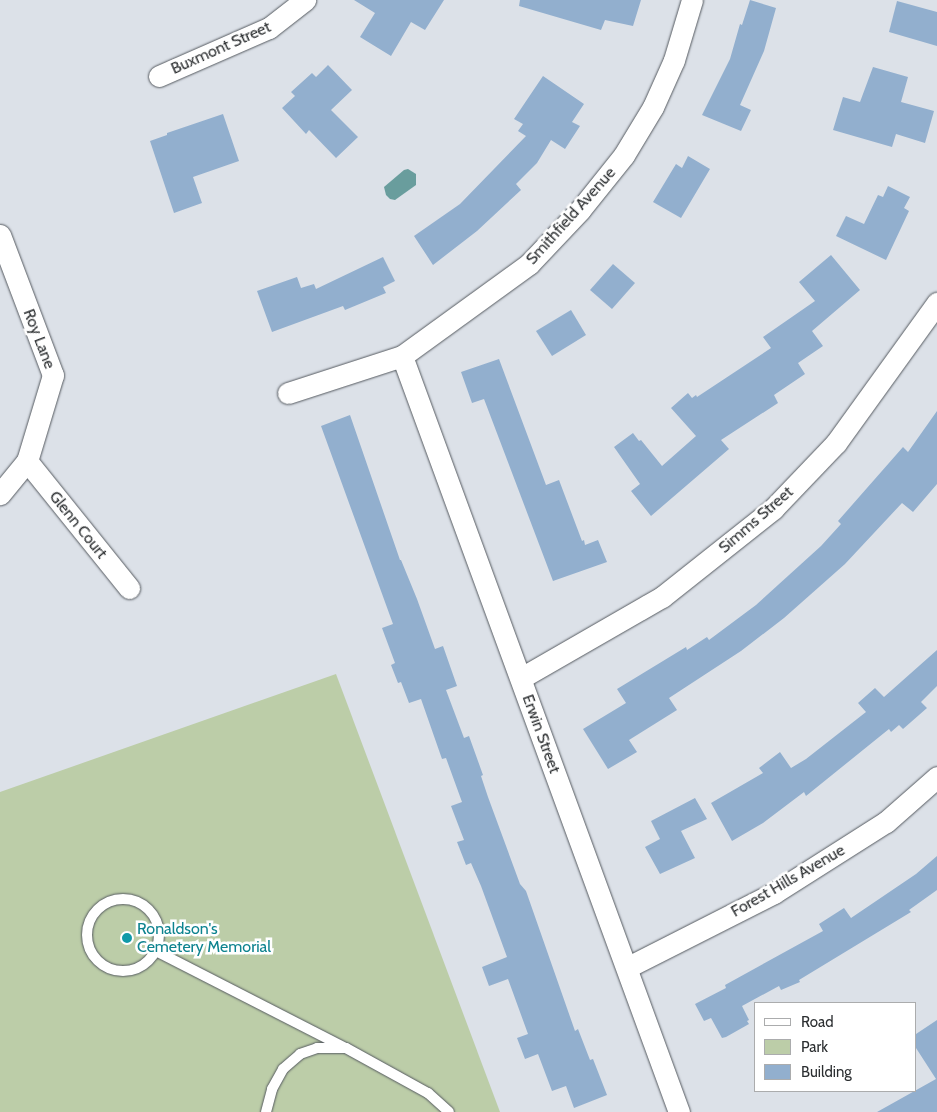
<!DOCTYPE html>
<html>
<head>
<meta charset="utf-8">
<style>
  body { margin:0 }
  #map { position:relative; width:937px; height:1112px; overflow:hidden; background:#dce1e8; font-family:Cabin,sans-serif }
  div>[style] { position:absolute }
  .green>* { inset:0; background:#bccda8 }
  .water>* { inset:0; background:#699d9d }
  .building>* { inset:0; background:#92afce }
  .roads { filter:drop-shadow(0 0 1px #555a60) drop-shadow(0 0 1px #555a60) }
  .service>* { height:10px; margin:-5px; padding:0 5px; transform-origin:5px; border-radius:5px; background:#fff }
  .service>.ring { margin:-5px; padding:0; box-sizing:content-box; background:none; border:10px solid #fff; border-radius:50% }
  .minor>* { height:21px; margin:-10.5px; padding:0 10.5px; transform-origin:10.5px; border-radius:10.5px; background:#fff }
  .dots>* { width:14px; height:14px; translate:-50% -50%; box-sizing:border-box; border:2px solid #fff; border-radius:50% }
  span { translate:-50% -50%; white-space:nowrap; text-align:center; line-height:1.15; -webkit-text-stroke:5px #fff; paint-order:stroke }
  .street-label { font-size:16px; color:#2c2f31 }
  .culture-label { font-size:16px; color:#0d838f }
  .left { translate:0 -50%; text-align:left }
  .legend { position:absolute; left:754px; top:1002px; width:162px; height:90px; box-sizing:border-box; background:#fff; border:1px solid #abacad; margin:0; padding:6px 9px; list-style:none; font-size:15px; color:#2c2f31 }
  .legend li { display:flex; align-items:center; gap:10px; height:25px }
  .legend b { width:25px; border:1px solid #abacad }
</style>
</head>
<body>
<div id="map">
  <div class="green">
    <i style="clip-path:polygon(336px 674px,500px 1112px,0 1112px,0 792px)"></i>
  </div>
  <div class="water">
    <i style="clip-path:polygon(408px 169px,416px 174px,416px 185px,395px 200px,390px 199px,386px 195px,384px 187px,404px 170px)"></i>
  </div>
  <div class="building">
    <i style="clip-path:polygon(354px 0,444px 0,425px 30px,411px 22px,391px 56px,360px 37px,375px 13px)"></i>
    <i style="clip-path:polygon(520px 0,641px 0,633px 26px,605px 20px,601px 30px,519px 6px)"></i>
    <i style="clip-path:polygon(750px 0,776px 8px,764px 51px,740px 105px,751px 110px,741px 131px,702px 115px,730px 59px,740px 24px,742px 25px)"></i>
    <i style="clip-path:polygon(897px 1px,937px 12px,937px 46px,889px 32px)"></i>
    <i style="clip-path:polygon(328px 65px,352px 90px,331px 110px,358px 137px,336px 158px,309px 130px,306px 134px,282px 108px,295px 96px,291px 92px,312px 73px,316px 77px)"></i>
    <i style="clip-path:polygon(873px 67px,908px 77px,901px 102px,934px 111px,925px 143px,896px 134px,892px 147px,833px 130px,843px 97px,860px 102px)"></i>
    <i style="clip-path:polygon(543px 76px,584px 104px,572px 122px,580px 126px,565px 149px,551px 140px,537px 163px,516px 184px,521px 190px,477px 231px,433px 265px,414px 236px,460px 204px,526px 136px,518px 131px,523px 124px,514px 119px)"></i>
    <i style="clip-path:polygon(223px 114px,239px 161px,193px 177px,202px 203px,174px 213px,150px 141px,167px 135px,167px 133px)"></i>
    <i style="clip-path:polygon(688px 156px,710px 169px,681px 218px,653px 202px,676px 164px,682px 168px)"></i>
    <i style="clip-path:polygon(888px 186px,910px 197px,904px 208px,909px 211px,886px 260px,836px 236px,846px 216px,864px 224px,878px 195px,883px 197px)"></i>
    <i style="clip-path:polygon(831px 255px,860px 290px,812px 331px,823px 346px,798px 363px,805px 374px,774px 395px,778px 403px,721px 440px,729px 449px,651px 516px,631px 491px,640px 484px,614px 447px,633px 433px,639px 441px,641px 440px,662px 466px,696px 436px,671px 408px,688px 393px,692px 398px,696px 395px,697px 397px,771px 348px,763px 337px,815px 301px,799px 282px)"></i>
    <i style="clip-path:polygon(383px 257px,395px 281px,383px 287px,386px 293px,345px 310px,343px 306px,272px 332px,257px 291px,297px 277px,301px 288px,314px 284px,316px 289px)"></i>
    <i style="clip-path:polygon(613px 264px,635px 283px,612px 309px,590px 290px)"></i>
    <i style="clip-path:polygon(571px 310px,586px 335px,552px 356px,536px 331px)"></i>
    <i style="clip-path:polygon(499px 359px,546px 485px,559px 480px,582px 541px,584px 540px,585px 545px,598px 540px,607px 562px,553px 581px,484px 399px,472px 403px,461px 372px)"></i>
    <i style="clip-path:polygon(937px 411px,937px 484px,913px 512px,902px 503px,845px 564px,784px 618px,741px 651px,669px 698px,677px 710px,629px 740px,637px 752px,608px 769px,583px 729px,626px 703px,617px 689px,686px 647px,687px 650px,707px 637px,709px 640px,756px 605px,821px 546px,841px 524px,838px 521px,903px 447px,908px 452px)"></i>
    <i style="clip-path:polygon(350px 415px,400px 560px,401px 560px,417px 599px,435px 649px,443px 646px,457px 686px,446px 690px,464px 738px,469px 736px,483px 775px,481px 776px,488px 797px,520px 884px,526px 891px,575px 1031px,578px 1029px,590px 1060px,593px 1059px,607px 1095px,574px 1108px,566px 1086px,552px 1091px,538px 1054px,525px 1059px,517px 1038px,528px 1034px,508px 979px,489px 986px,482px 967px,507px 957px,481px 886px,471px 863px,466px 865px,457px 842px,464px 840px,451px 806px,462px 802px,446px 758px,442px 759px,421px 699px,409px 703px,401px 682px,398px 683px,391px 665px,395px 663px,382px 628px,393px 624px,321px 426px)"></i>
    <i style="clip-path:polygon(937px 650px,937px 686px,921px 702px,927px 708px,903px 729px,899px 725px,891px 732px,889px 729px,806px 796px,804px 792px,763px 823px,732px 841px,711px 803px,763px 773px,759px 768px,780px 752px,791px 768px,806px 759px,866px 712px,858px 703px,875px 688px,884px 697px)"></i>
    <i style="clip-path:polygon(695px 798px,707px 819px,681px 831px,695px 858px,660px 874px,645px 847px,660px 839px,651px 821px)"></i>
    <i style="clip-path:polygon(937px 856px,937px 890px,909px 910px,911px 912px,799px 980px,800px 982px,781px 990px,779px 986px,742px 1006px,749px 1020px,747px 1021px,749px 1024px,726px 1037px,722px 1038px,711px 1018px,704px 1021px,695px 1004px,726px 988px,725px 985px,823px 931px,819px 924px,844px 908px,851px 918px,916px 874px)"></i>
    <i style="clip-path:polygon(937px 1020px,937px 1112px,877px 1112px,936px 1079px,916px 1048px,916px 1034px)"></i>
  </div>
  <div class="roads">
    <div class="service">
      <i class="ring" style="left:87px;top:899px;width:62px;height:62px"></i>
      <i style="left:156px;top:951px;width:211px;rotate:27.1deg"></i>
      <i style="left:266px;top:1112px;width:24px;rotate:-75deg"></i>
      <i style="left:272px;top:1089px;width:23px;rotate:-61deg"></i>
      <i style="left:283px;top:1069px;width:23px;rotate:-41deg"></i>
      <i style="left:300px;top:1054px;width:18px;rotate:-19deg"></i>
      <i style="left:317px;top:1048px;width:29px"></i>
      <i style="left:346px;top:1048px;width:94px;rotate:28.8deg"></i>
      <i style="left:428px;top:1093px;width:28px;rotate:42deg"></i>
    </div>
    <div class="minor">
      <i style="left:159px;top:76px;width:120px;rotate:-23.6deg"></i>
      <i style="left:269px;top:28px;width:46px;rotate:-37.9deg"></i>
      <i style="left:0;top:235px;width:150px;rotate:69.3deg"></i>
      <i style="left:53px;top:375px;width:90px;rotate:106.8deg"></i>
      <i style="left:27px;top:461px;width:43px;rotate:129.3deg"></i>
      <i style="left:402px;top:356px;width:805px;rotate:69.88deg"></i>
      <i style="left:288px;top:393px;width:120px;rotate:-18deg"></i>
      <i style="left:402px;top:356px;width:157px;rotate:-35.9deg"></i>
      <i style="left:529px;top:264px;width:74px;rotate:-46.6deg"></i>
      <i style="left:580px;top:210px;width:70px;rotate:-51.3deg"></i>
      <i style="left:624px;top:155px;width:56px;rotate:-58.9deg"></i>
      <i style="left:653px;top:107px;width:51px;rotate:-65.9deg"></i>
      <i style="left:674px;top:60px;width:63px;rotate:-73.3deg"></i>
      <i style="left:27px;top:461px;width:163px;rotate:51.2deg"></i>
      <i style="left:521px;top:678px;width:163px;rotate:-29.9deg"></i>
      <i style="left:662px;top:597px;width:142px;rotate:-38.4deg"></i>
      <i style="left:773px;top:509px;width:91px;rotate:-46.3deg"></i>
      <i style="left:836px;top:443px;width:173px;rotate:-54.2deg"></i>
      <i style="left:628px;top:967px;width:164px;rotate:-26.9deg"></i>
      <i style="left:774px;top:893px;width:133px;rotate:-32.4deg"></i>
      <i style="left:886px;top:822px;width:68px;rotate:-41.4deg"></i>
    </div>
  </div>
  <div class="dots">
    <i style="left:127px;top:938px;background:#0f9aa8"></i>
  </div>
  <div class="street-label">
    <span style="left:221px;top:48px;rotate:-24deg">Buxmont Street</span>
    <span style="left:571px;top:216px;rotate:-48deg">Smithfield Avenue</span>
    <span style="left:39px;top:339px;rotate:69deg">Roy Lane</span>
    <span style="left:756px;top:520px;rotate:-41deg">Simms Street</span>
    <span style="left:78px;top:525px;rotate:51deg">Glenn Court</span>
    <span style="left:541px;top:734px;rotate:70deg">Erwin Street</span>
    <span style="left:788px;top:881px;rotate:-30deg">Forest Hills Avenue</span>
  </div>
  <div class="culture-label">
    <span class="left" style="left:137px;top:938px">Ronaldson's<br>Cemetery Memorial</span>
  </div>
  <ul class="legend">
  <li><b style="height:6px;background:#fff"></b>Road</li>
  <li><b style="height:14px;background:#bccda8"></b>Park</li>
  <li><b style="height:14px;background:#92afce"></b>Building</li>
  </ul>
</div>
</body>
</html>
